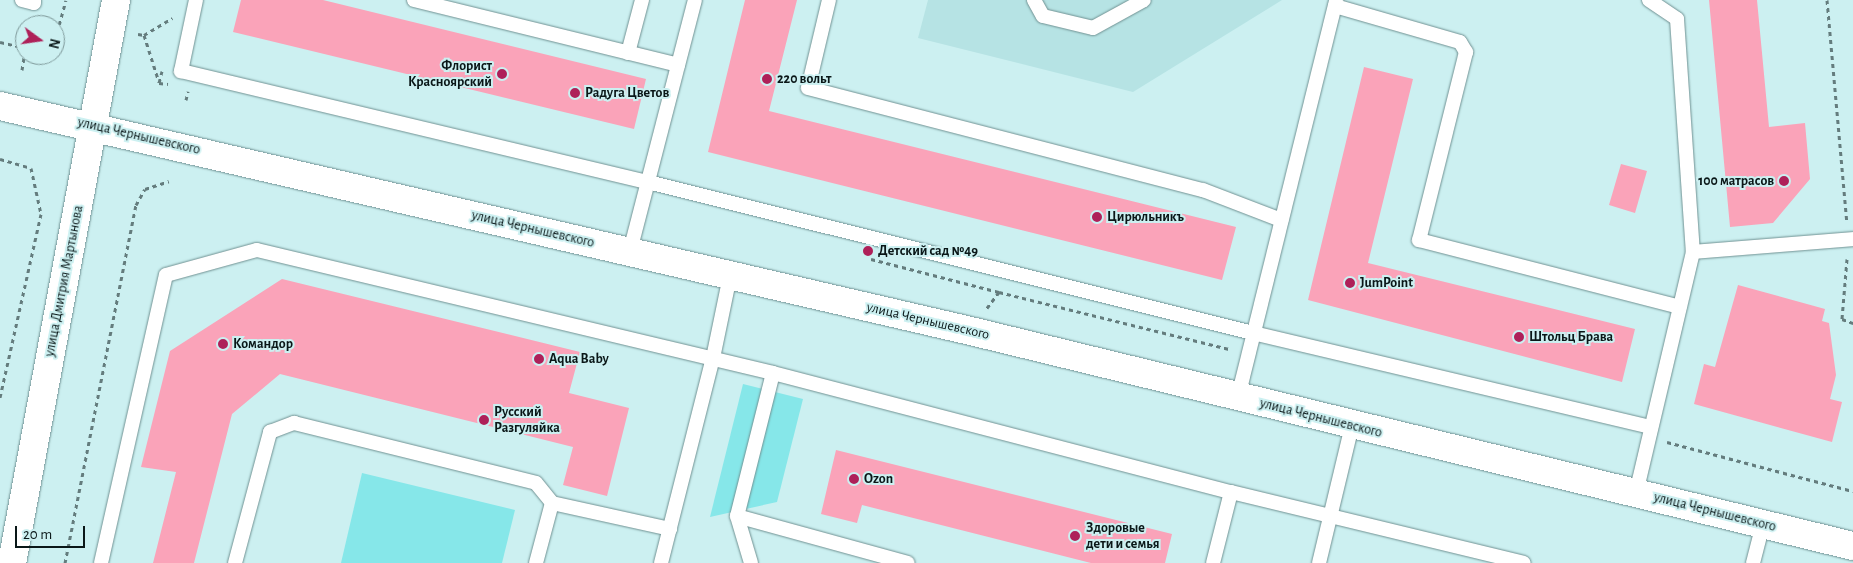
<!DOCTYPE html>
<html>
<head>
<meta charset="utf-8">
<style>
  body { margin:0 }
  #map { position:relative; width:1853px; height:563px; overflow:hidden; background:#ccf0f1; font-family:"Alegreya Sans",sans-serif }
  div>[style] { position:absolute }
  .built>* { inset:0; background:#b6e3e4 }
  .green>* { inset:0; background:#86e7e9 }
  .building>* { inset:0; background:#faa3b9 }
  .path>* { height:3px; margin-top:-1.5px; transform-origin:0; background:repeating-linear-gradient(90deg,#647c7d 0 4px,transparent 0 8px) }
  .roads { filter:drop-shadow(0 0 1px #709192) drop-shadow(0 0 1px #709192) }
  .lane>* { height:14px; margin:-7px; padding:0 7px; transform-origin:7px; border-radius:7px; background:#fff }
  .secondary>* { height:28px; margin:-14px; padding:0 14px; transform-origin:14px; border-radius:14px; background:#fff }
  .dots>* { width:14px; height:14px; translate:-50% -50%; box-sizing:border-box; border:2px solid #ccf0f1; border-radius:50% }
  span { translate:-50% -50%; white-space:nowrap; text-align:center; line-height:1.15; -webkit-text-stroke:4px #ccf0f1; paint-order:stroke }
  .poi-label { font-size:14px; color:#0a1718; font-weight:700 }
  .right { translate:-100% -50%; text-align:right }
  .left { translate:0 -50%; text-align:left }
  .street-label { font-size:14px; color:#0a1718 }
  .north { position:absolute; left:15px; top:15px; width:50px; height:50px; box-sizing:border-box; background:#ccf0f1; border:1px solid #7e999a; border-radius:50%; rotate:104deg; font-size:14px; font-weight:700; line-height:20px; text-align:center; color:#0a1718 }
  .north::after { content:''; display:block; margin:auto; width:18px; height:22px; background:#ae2059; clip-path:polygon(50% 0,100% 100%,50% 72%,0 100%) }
  .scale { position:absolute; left:15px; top:526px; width:70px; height:22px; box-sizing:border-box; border:2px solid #0a1718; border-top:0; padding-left:6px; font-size:15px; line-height:18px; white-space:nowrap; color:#0a1718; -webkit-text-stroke:4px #ccf0f1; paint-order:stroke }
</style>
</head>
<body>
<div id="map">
  <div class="built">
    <i style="clip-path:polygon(928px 0,1282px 0,1133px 92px,918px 38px)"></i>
  </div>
  <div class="green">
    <i style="clip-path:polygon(743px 384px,803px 399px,777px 502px,710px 517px)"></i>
    <i style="clip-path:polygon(362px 473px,515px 510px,502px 563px,341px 563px)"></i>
  </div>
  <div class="building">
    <i style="clip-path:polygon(241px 0,323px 0,646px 79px,634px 129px,233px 32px)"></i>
    <i style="clip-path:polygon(745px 0,797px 0,769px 111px,1236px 227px,1222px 280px,708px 152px)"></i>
    <i style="clip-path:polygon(1709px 0,1757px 0,1769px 127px,1805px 123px,1810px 179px,1773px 223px,1730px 227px)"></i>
    <i style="clip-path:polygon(1364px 67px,1413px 79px,1368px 263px,1635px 329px,1622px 382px,1308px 300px)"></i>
    <i style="clip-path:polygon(1621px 164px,1647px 171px,1635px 213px,1609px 205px)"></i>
    <i style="clip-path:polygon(282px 279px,580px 352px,569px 393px,629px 408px,607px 496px,563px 485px,573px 447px,280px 374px,232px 414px,194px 563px,153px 563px,176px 472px,141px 467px,170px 351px)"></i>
    <i style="clip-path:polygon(1738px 285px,1825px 309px,1822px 321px,1829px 323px,1836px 375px,1830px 399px,1842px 402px,1832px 442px,1694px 404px,1704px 364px,1715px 367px)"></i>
    <i style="clip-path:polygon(836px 450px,1172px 534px,1165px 563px,1091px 563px,862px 505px,857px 523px,821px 514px)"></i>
  </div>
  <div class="path">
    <i style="left:1827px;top:0;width:223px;rotate:84.9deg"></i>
    <i style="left:138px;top:34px;width:6px;rotate:9deg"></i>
    <i style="left:144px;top:35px;width:33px;rotate:-31deg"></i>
    <i style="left:144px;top:35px;width:49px;rotate:72.3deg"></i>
    <i style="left:55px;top:40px;width:41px;rotate:-74.6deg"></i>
    <i style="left:0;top:42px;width:26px;rotate:13deg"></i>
    <i style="left:22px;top:70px;width:18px;rotate:-81deg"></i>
    <i style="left:162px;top:71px;width:12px;rotate:104deg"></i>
    <i style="left:159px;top:83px;width:9px;rotate:6deg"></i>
    <i style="left:186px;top:100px;width:9px;rotate:-77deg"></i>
    <i style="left:0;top:159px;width:32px;rotate:16deg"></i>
    <i style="left:31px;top:168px;width:47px;rotate:77.7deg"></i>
    <i style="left:41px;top:214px;width:189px;rotate:102.6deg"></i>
    <i style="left:871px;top:259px;width:132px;rotate:14.5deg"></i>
    <i style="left:999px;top:292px;width:21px;rotate:127deg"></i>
    <i style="left:1847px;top:259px;width:60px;rotate:94.8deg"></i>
    <i style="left:1842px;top:319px;width:12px;rotate:20deg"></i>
    <i style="left:999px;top:292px;width:238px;rotate:13.9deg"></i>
    <i style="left:1667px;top:442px;width:192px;rotate:14.8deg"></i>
    <i style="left:65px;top:563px;width:365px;rotate:-78.8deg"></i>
    <i style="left:136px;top:205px;width:18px;rotate:-61deg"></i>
    <i style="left:145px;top:189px;width:25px;rotate:-18deg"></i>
  </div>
  <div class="roads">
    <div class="lane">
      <i style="left:22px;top:0;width:12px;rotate:14deg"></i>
      <i style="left:34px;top:3px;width:3px;rotate:-90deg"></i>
      <i style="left:196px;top:0;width:73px;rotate:101.9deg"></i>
      <i style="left:181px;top:71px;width:480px;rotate:13.4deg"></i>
      <i style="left:648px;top:182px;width:624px;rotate:14.01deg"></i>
      <i style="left:1253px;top:333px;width:409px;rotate:13.3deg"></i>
      <i style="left:414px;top:0;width:272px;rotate:13.8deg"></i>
      <i style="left:829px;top:0;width:90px;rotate:103.4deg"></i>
      <i style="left:808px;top:88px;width:408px;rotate:14.5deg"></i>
      <i style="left:1203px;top:190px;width:84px;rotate:21deg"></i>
      <i style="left:1034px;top:0;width:18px;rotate:61deg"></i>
      <i style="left:1043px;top:16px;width:51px;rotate:13.5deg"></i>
      <i style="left:1093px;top:28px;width:58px;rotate:-28.8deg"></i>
      <i style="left:1649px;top:0;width:34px;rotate:34deg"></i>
      <i style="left:1677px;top:19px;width:234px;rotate:86.1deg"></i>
      <i style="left:1693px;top:252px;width:161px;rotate:-4.6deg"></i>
      <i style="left:1335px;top:6px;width:130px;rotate:16.1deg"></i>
      <i style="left:1460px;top:42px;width:12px;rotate:59deg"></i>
      <i style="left:1466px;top:52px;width:194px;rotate:104deg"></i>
      <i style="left:1419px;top:240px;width:269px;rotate:14.4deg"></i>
      <i style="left:628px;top:53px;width:55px;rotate:-75.2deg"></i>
      <i style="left:630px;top:251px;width:259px;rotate:-75.5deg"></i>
      <i style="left:773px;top:373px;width:473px;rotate:14.6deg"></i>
      <i style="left:1231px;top:492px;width:73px;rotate:104.2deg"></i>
      <i style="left:1238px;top:397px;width:409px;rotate:-76.1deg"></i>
      <i style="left:1231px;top:492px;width:301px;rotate:13.6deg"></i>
      <i style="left:1636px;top:493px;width:248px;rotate:-76.7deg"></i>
      <i style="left:737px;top:516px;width:177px;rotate:15.4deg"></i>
      <i style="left:101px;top:563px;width:295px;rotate:-77.3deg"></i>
      <i style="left:166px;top:275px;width:94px;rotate:-15.4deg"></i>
      <i style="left:257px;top:250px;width:530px;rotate:13.41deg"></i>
      <i style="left:773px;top:373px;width:147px;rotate:104.1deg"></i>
      <i style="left:737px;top:516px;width:49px;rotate:73.4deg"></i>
      <i style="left:235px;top:563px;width:136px;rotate:-75deg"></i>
      <i style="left:270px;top:432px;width:26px;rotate:-21deg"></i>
      <i style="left:294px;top:423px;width:249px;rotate:13.9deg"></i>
      <i style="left:536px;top:483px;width:26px;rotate:51deg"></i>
      <i style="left:552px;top:503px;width:121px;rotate:12.4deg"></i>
      <i style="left:536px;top:563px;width:62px;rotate:-75.1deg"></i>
      <i style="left:661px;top:563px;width:211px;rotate:-75.8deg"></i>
      <i style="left:713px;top:358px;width:84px;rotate:-78.3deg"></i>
      <i style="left:1319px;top:563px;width:141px;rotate:-76.5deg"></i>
      <i style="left:1753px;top:563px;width:40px;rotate:-75.6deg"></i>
    </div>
    <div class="secondary">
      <i style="left:0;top:106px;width:1005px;rotate:13.05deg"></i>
      <i style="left:979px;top:333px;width:900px;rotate:13.7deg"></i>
      <i style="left:12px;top:563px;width:573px;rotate:-79.53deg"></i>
    </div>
  </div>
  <div class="dots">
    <i style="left:502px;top:74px;background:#ae2059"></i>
    <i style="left:767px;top:79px;background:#ae2059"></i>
    <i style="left:575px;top:93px;background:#ae2059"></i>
    <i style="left:1784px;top:181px;background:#ae2059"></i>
    <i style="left:1097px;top:217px;background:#ae2059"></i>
    <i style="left:868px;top:251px;background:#ae2059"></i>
    <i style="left:1350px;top:283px;background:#ae2059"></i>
    <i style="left:1519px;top:337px;background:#ae2059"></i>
    <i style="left:223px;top:344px;background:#ae2059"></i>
    <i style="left:539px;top:359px;background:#ae2059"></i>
    <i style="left:484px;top:420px;background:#ae2059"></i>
    <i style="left:854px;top:479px;background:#ae2059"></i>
    <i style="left:1075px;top:536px;background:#ae2059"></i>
  </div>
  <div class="poi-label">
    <span class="right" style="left:492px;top:74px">Флорист<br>Красноярский</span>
    <span class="left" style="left:777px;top:79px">220 вольт</span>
    <span class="left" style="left:585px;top:93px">Радуга Цветов</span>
    <span class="right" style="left:1774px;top:181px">100 матрасов</span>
    <span class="left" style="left:1107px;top:217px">Цирюльникъ</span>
    <span class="left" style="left:878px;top:251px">Детский сад №49</span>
    <span class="left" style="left:1360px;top:283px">JumPoint</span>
    <span class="left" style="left:1529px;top:337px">Штольц Брава</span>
    <span class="left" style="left:233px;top:344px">Командор</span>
    <span class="left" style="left:549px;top:359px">Aqua Baby</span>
    <span class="left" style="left:494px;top:420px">Русский<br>Разгуляйка</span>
    <span class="left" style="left:864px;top:479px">Ozon</span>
    <span class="left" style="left:1086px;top:536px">Здоровые<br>дети и семья</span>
  </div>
  <div class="street-label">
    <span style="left:139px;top:136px;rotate:13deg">улица Чернышевского</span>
    <span style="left:533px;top:229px;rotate:13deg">улица Чернышевского</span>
    <span style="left:64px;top:281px;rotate:-79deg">улица Дмитрия Мартынова</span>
    <span style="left:928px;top:321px;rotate:13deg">улица Чернышевского</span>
    <span style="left:1321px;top:418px;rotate:14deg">улица Чернышевского</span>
    <span style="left:1715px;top:512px;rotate:14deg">улица Чернышевского</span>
  </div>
  <div class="north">N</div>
  <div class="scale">20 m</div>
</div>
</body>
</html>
